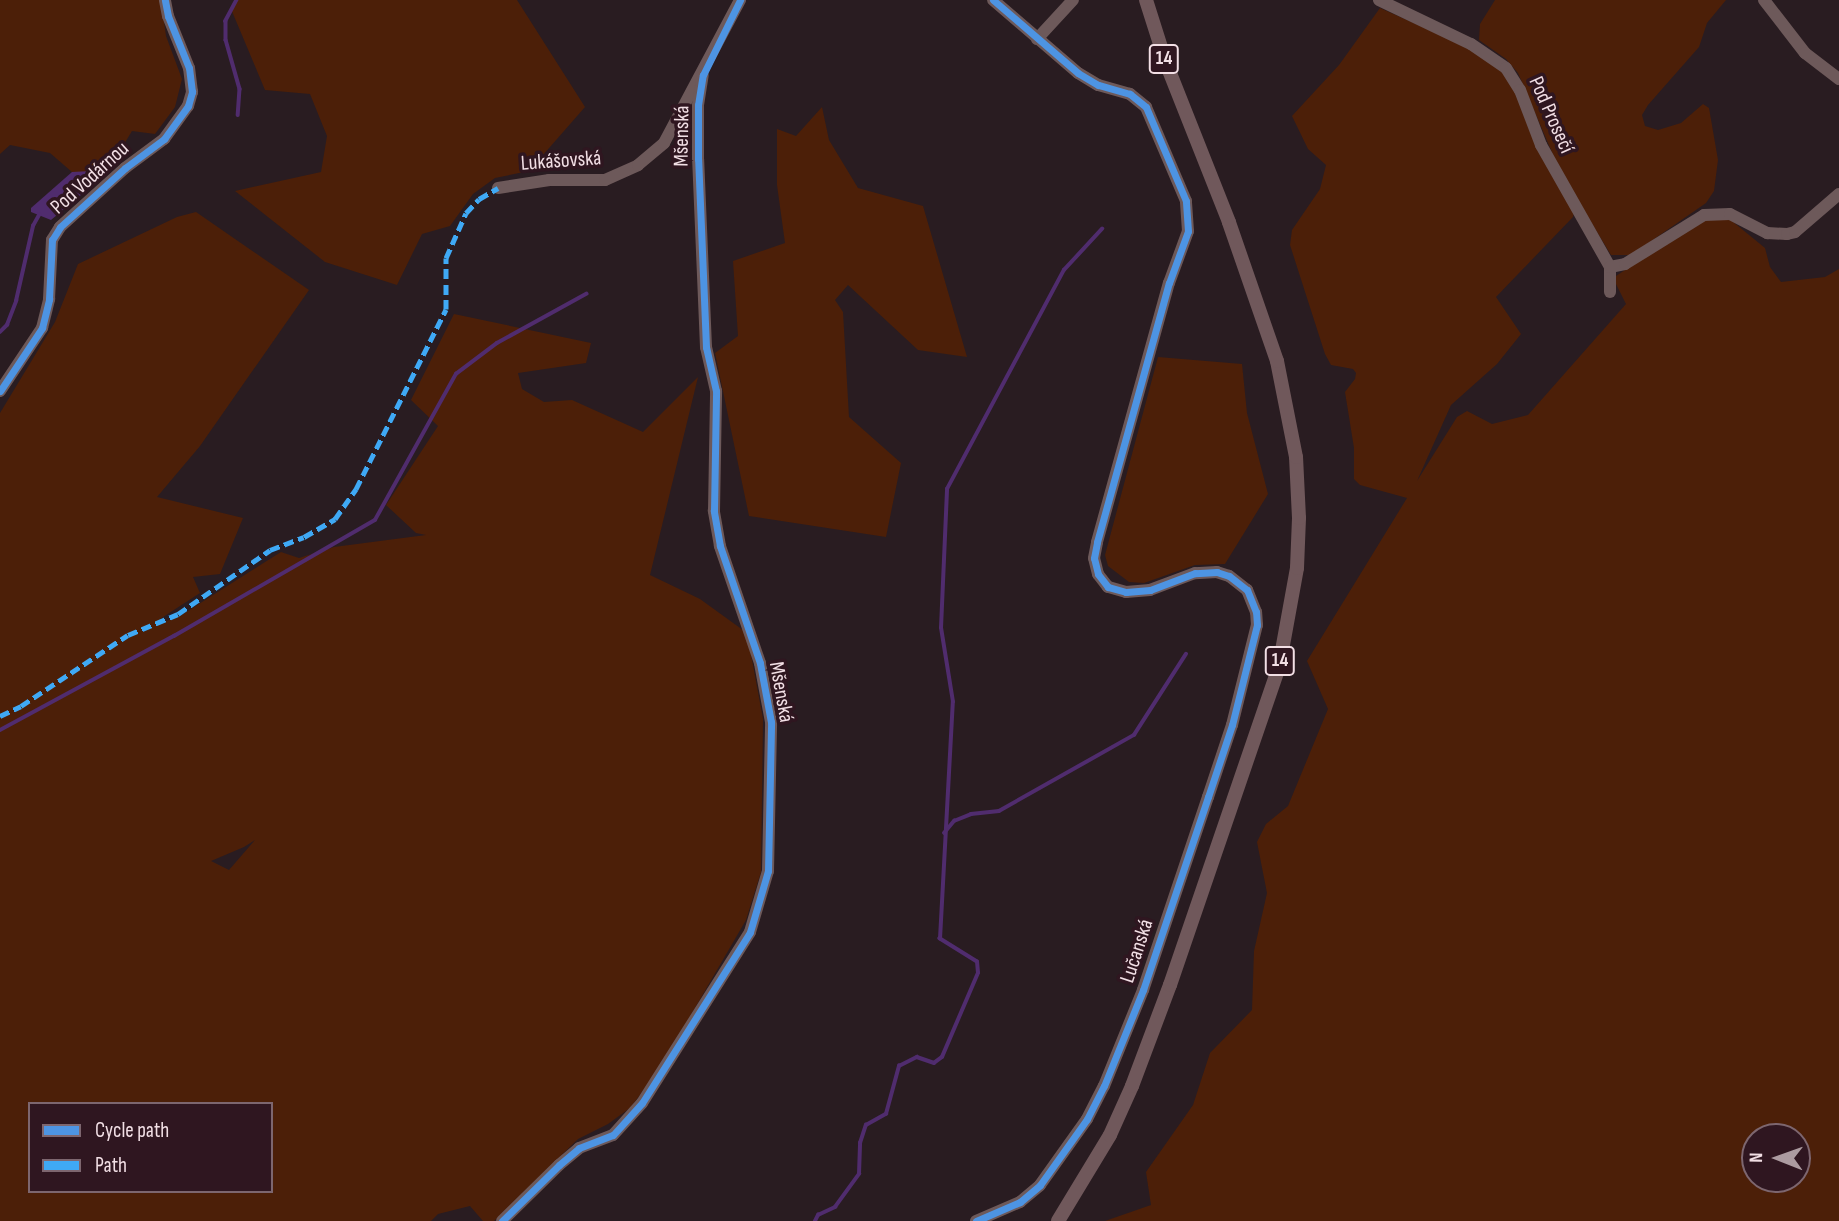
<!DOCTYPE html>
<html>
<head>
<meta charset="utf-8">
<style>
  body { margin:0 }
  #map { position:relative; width:1839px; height:1221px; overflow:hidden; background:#291c21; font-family:"Sofia Sans Condensed",sans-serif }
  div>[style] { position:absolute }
  .green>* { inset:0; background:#4c1f08 }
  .water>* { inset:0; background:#502c6e }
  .stream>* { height:3.5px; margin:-1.75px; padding:0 1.75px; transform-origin:1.75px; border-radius:1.75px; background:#502c6e }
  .minor>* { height:12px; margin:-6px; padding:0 6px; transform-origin:6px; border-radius:6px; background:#6d595a }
  .major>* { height:14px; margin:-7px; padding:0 7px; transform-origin:7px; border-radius:7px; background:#70585b }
  .quiet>* { height:5px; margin-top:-2.5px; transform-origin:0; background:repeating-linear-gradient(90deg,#3fa9f5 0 10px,transparent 0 15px) }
  .cycleway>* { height:7px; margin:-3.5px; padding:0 3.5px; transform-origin:3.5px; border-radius:3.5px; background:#4d94e3 }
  span { translate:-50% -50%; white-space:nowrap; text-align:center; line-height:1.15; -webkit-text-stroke:7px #2f1620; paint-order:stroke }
  .shield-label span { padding:2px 5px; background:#2f1620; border:2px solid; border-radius:5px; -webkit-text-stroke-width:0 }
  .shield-label { font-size:19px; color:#f2dfe5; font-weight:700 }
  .street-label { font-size:21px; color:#f2dfe5 }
  .legend { position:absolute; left:28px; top:1102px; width:245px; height:91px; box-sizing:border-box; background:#2f1620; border:2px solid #7d666f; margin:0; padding:9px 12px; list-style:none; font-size:21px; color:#f2dfe5 }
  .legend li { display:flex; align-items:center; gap:14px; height:35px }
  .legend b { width:35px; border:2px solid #7d666f }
  .north { position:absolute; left:1741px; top:1123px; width:70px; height:70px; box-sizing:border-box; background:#2f1620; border:2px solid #7d666f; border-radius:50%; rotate:271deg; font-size:19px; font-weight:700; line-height:28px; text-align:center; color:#f2dfe5 }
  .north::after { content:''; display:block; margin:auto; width:24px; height:32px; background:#ac9ba0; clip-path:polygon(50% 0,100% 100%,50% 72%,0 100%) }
</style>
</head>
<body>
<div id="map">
  <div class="green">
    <i style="clip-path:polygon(0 0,161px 0,166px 36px,182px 79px,175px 107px,155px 134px,132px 131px,106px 174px,72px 172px,50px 153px,10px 145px,0 154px)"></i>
    <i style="clip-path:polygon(237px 0,517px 0,585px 107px,529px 171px,495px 178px,473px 194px,450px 226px,422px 234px,397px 285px,325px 262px,235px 191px,321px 172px,327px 136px,310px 94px,265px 90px,231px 9px)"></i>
    <i style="clip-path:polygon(1495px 0,1726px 0,1707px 23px,1699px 47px,1648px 105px,1642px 115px,1645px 126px,1658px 130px,1681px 123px,1703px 104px,1709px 108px,1718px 160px,1714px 191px,1706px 203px,1631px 255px,1611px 255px,1560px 171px,1518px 73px,1506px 59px,1479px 40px,1480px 24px)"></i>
    <i style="clip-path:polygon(evenodd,1380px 8px,1483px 54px,1511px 81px,1574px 213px,1573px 217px,1496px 297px,1521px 334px,1497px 364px,1451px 405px,1417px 481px,1457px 417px,1467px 411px,1492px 424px,1528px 415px,1626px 304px,1613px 278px,1700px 220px,1727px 217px,1765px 248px,1770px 267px,1781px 282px,1825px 277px,1839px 269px,1839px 1221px,1105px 1221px,1151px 1205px,1146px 1172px,1193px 1105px,1210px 1053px,1252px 1010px,1254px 951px,1267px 893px,1257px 842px,1266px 824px,1288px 806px,1328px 709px,1307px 661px,1407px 498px,1360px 485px,1354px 479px,1354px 448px,1345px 392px,1355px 379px,1356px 373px,1353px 369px,1331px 365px,1325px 354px,1290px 245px,1292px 230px,1320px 189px,1326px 165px,1308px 149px,1292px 116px,1339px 65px,1380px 8px,1755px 1137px,1797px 1137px,1797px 1179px,1755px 1179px,1755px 1137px)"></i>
    <i style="clip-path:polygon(822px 107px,829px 140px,858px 188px,923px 206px,967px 357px,918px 350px,848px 285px,835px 300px,843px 312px,849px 417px,901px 463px,886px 537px,749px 516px,715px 353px,738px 336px,733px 261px,785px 243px,777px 185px,777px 129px,796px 136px)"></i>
    <i style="clip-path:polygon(evenodd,196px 212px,309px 290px,200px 446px,157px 497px,243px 518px,220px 574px,193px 577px,200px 593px,160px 619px,166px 621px,180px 616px,281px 552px,299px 558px,334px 547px,426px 535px,416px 533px,386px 505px,438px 426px,411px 400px,454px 314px,591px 343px,586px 363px,518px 373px,522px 389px,544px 402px,572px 400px,643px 432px,698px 377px,650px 575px,700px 599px,747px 633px,763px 719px,761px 872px,746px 920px,659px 1070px,630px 1108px,608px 1124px,578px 1139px,494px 1221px,483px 1221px,470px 1206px,438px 1214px,431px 1221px,0 1221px,0 413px,55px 322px,78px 264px,177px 217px,196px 212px,255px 840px,229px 870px,211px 861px,244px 847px,255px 840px,196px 212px,30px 1104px,271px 1104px,271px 1191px,30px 1191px,30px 1104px)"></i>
    <i style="clip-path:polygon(1158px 357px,1242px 364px,1247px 413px,1268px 494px,1225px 564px,1195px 565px,1144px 583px,1129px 582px,1108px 566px,1105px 555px)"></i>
  </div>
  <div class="water">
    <i style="clip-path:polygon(91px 171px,106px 174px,51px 220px,31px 212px,31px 208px,72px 172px)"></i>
  </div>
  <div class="stream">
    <i style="left:237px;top:0;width:24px;rotate:118deg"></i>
    <i style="left:226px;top:21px;width:19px;rotate:90deg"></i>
    <i style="left:226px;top:40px;width:51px;rotate:74.1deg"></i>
    <i style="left:240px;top:89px;width:26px;rotate:94deg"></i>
    <i style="left:0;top:332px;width:10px;rotate:-45deg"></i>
    <i style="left:7px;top:325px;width:26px;rotate:-69deg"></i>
    <i style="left:16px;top:301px;width:77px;rotate:-77.2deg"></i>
    <i style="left:33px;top:226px;width:13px;rotate:-61deg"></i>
    <i style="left:0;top:730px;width:198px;rotate:-28.4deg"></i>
    <i style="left:174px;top:636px;width:232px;rotate:-30deg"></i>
    <i style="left:375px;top:520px;width:167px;rotate:-61deg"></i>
    <i style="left:456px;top:374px;width:51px;rotate:-37.1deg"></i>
    <i style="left:497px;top:343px;width:102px;rotate:-28.8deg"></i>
    <i style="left:944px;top:833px;width:16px;rotate:-50deg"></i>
    <i style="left:954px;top:821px;width:18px;rotate:-22deg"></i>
    <i style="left:971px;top:814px;width:28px;rotate:-6deg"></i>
    <i style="left:999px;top:811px;width:155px;rotate:-29.4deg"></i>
    <i style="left:1134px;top:735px;width:96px;rotate:-57.3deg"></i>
    <i style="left:815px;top:1221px;width:7px;rotate:-63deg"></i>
    <i style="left:818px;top:1215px;width:19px;rotate:-25deg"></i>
    <i style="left:835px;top:1207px;width:41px;rotate:-54deg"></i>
    <i style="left:859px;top:1174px;width:31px;rotate:-88deg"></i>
    <i style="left:860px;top:1143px;width:19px;rotate:-72deg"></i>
    <i style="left:866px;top:1125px;width:23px;rotate:-29deg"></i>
    <i style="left:886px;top:1114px;width:50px;rotate:-74.8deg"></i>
    <i style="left:899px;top:1066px;width:20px;rotate:-27deg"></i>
    <i style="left:917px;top:1057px;width:18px;rotate:19deg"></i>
    <i style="left:934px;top:1063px;width:10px;rotate:-37deg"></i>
    <i style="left:942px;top:1057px;width:91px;rotate:-66.8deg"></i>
    <i style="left:978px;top:973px;width:11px;rotate:-95deg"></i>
    <i style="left:977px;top:962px;width:44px;rotate:-148.1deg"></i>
    <i style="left:940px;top:939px;width:237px;rotate:-86.9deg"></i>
    <i style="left:953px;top:702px;width:75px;rotate:-99.2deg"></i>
    <i style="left:941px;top:628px;width:139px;rotate:-87.5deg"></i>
    <i style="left:947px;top:489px;width:248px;rotate:-61.9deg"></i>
    <i style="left:1064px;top:270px;width:56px;rotate:-47.2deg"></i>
  </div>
  <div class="minor">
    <i style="left:1379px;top:0;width:102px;rotate:25.6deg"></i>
    <i style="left:1471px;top:44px;width:42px;rotate:34.4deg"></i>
    <i style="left:1506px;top:68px;width:26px;rotate:58deg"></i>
    <i style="left:1520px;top:90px;width:59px;rotate:69.1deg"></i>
    <i style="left:1541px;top:145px;width:140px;rotate:60.5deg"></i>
    <i style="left:1610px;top:267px;width:25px;rotate:90deg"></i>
    <i style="left:1764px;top:0;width:67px;rotate:52.3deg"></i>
    <i style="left:1805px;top:53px;width:43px;rotate:37.4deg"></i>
    <i style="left:1037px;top:39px;width:53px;rotate:-47.3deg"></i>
    <i style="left:498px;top:188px;width:52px;rotate:-8.9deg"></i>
    <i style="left:549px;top:180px;width:56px"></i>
    <i style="left:605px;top:180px;width:36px;rotate:-24deg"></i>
    <i style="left:638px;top:165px;width:34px;rotate:-40deg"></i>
    <i style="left:664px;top:143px;width:162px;rotate:-62deg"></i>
    <i style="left:1610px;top:267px;width:15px;rotate:-11deg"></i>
    <i style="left:1625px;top:264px;width:93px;rotate:-31.8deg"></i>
    <i style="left:1704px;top:215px;width:26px;rotate:-2deg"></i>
    <i style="left:1730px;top:214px;width:42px;rotate:27.2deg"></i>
    <i style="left:1767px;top:233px;width:20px;rotate:3deg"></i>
    <i style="left:1787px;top:234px;width:8px;rotate:-14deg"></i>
    <i style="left:1795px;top:232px;width:58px;rotate:-40.8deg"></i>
    <i style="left:0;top:391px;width:76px;rotate:-56.3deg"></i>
    <i style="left:42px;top:328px;width:30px;rotate:-76deg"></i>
    <i style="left:49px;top:299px;width:59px;rotate:-87.1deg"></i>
    <i style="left:52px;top:240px;width:15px;rotate:-58deg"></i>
    <i style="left:60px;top:227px;width:88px;rotate:-42.2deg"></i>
    <i style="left:125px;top:168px;width:49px;rotate:-36.6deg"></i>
    <i style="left:164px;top:139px;width:41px;rotate:-54deg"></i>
    <i style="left:188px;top:106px;width:15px;rotate:-74deg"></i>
    <i style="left:192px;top:92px;width:24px;rotate:-97deg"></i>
    <i style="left:189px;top:68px;width:56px;rotate:-112deg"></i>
    <i style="left:168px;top:16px;width:16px;rotate:-101deg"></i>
    <i style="left:502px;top:1221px;width:80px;rotate:-44.5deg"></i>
    <i style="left:559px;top:1165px;width:26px;rotate:-40deg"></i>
    <i style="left:579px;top:1148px;width:36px;rotate:-21deg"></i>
    <i style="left:613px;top:1135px;width:43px;rotate:-47.8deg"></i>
    <i style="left:642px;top:1103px;width:202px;rotate:-57.7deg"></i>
    <i style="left:750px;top:932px;width:64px;rotate:-73.6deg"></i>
    <i style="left:768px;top:871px;width:149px;rotate:-88.8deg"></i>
    <i style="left:771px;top:722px;width:60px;rotate:-100.6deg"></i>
    <i style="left:760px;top:663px;width:124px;rotate:-108.9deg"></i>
    <i style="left:720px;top:546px;width:36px;rotate:-100deg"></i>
    <i style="left:714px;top:511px;width:120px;rotate:-89deg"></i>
    <i style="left:716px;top:391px;width:45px;rotate:-102.8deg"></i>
    <i style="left:706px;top:347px;width:188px;rotate:-92.4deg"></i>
    <i style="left:698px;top:159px;width:54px;rotate:-90deg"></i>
    <i style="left:698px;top:105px;width:30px;rotate:-81deg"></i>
    <i style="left:976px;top:1221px;width:48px;rotate:-23.4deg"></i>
    <i style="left:1020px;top:1202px;width:26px;rotate:-40deg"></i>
    <i style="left:1040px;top:1185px;width:81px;rotate:-54.5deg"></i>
    <i style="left:1087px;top:1119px;width:37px;rotate:-63deg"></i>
    <i style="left:1104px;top:1086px;width:104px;rotate:-67.9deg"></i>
    <i style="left:1143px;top:990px;width:204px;rotate:-71.4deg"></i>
    <i style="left:1208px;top:797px;width:76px;rotate:-71.6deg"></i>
    <i style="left:1232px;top:725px;width:103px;rotate:-76deg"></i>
    <i style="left:1257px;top:625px;width:13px;rotate:-94deg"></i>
    <i style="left:1256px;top:612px;width:24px;rotate:-112deg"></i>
    <i style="left:1247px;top:590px;width:23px;rotate:-142deg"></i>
    <i style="left:1229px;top:576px;width:13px;rotate:-162deg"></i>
    <i style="left:1217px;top:572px;width:22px;rotate:177deg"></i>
    <i style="left:1195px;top:573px;width:48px;rotate:159.3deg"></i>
    <i style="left:1150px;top:590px;width:24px;rotate:175deg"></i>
    <i style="left:1126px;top:592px;width:19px;rotate:-164deg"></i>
    <i style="left:1108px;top:587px;width:16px;rotate:-128deg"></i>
    <i style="left:1098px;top:574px;width:16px;rotate:-104deg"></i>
    <i style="left:1094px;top:558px;width:16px;rotate:-79deg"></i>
    <i style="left:1097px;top:542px;width:269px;rotate:-74.5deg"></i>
    <i style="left:1169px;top:283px;width:55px;rotate:-69.9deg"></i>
    <i style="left:1188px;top:231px;width:30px;rotate:-94deg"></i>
    <i style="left:1186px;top:201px;width:102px;rotate:-113.1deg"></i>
    <i style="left:1146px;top:107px;width:21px;rotate:-141deg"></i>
    <i style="left:1130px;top:94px;width:33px;rotate:-164deg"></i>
    <i style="left:1098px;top:85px;width:23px;rotate:-149deg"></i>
    <i style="left:1078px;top:73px;width:112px;rotate:-139.3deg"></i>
  </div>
  <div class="major">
    <i style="left:1058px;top:1221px;width:100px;rotate:-58.8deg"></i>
    <i style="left:1110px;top:1135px;width:54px;rotate:-65.8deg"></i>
    <i style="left:1132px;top:1086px;width:108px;rotate:-69.4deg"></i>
    <i style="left:1170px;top:985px;width:336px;rotate:-71.1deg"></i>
    <i style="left:1279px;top:667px;width:101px;rotate:-79.7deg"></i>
    <i style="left:1297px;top:568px;width:50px;rotate:-87.7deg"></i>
    <i style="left:1299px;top:518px;width:61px;rotate:-92.8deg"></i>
    <i style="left:1296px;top:457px;width:98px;rotate:-101.2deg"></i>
    <i style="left:1277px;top:361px;width:147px;rotate:-109.1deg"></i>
    <i style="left:1229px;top:222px;width:171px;rotate:-111.6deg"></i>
    <i style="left:1166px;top:63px;width:66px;rotate:-107.6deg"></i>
  </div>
  <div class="quiet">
    <i style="left:0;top:716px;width:23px;rotate:-25deg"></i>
    <i style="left:21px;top:706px;width:128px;rotate:-33.6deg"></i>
    <i style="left:128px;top:635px;width:54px;rotate:-22.8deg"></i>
    <i style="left:178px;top:614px;width:112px;rotate:-34.8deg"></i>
    <i style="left:270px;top:550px;width:36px;rotate:-21deg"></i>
    <i style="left:304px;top:537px;width:36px;rotate:-30deg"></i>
    <i style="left:335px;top:519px;width:37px;rotate:-55deg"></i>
    <i style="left:356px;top:489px;width:201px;rotate:-63.4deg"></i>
    <i style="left:446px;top:309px;width:51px;rotate:-90deg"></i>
    <i style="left:446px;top:258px;width:49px;rotate:-66deg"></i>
    <i style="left:466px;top:213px;width:19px;rotate:-47deg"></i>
    <i style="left:479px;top:199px;width:22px;rotate:-30deg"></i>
  </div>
  <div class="cycleway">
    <i style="left:0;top:391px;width:76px;rotate:-56.3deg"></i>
    <i style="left:42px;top:328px;width:30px;rotate:-76deg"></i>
    <i style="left:49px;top:299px;width:59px;rotate:-87.1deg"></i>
    <i style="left:52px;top:240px;width:15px;rotate:-58deg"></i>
    <i style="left:60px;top:227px;width:88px;rotate:-42.2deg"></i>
    <i style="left:125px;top:168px;width:49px;rotate:-36.6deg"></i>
    <i style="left:164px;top:139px;width:41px;rotate:-54deg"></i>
    <i style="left:188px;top:106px;width:15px;rotate:-74deg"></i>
    <i style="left:192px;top:92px;width:24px;rotate:-97deg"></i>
    <i style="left:189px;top:68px;width:56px;rotate:-112deg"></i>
    <i style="left:168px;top:16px;width:16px;rotate:-101deg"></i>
    <i style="left:502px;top:1221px;width:80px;rotate:-44.5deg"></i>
    <i style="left:559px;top:1165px;width:26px;rotate:-40deg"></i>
    <i style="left:579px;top:1148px;width:36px;rotate:-21deg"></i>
    <i style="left:613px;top:1135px;width:43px;rotate:-47.8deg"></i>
    <i style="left:642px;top:1103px;width:202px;rotate:-57.7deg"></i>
    <i style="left:750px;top:932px;width:64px;rotate:-73.6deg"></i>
    <i style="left:768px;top:871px;width:149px;rotate:-88.8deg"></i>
    <i style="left:771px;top:722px;width:60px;rotate:-100.6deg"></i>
    <i style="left:760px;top:663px;width:124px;rotate:-108.9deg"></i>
    <i style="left:720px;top:546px;width:36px;rotate:-100deg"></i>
    <i style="left:714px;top:511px;width:120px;rotate:-89deg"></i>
    <i style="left:716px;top:391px;width:45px;rotate:-102.8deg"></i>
    <i style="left:706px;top:347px;width:188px;rotate:-92.4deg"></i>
    <i style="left:698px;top:159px;width:54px;rotate:-90deg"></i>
    <i style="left:698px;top:105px;width:30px;rotate:-81deg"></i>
    <i style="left:703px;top:75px;width:84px;rotate:-63.7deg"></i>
    <i style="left:976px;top:1221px;width:48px;rotate:-23.4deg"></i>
    <i style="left:1020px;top:1202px;width:26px;rotate:-40deg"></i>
    <i style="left:1040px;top:1185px;width:81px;rotate:-54.5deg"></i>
    <i style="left:1087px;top:1119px;width:37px;rotate:-63deg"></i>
    <i style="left:1104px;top:1086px;width:104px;rotate:-67.9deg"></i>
    <i style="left:1143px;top:990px;width:204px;rotate:-71.4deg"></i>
    <i style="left:1208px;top:797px;width:76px;rotate:-71.6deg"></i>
    <i style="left:1232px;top:725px;width:103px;rotate:-76deg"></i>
    <i style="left:1257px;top:625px;width:13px;rotate:-94deg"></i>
    <i style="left:1256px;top:612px;width:24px;rotate:-112deg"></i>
    <i style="left:1247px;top:590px;width:23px;rotate:-142deg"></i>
    <i style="left:1229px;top:576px;width:13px;rotate:-162deg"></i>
    <i style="left:1217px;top:572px;width:22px;rotate:177deg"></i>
    <i style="left:1195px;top:573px;width:48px;rotate:159.3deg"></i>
    <i style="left:1150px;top:590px;width:24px;rotate:175deg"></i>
    <i style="left:1126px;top:592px;width:19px;rotate:-164deg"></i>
    <i style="left:1108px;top:587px;width:16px;rotate:-128deg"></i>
    <i style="left:1098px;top:574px;width:16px;rotate:-104deg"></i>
    <i style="left:1094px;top:558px;width:16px;rotate:-79deg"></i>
    <i style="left:1097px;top:542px;width:269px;rotate:-74.5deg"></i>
    <i style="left:1169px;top:283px;width:55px;rotate:-69.9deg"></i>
    <i style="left:1188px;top:231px;width:30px;rotate:-94deg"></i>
    <i style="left:1186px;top:201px;width:102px;rotate:-113.1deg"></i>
    <i style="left:1146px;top:107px;width:21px;rotate:-141deg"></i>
    <i style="left:1130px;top:94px;width:33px;rotate:-164deg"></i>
    <i style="left:1098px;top:85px;width:23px;rotate:-149deg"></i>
    <i style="left:1078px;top:73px;width:112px;rotate:-139.3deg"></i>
  </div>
  <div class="shield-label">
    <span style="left:1164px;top:59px">14</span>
    <span style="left:1280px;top:661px">14</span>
  </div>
  <div class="street-label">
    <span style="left:1551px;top:115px;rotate:66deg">Pod Prosečí</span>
    <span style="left:682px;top:136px;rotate:-89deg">Mšenská</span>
    <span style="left:561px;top:161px;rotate:-4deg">Lukášovská</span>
    <span style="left:90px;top:178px;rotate:-42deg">Pod Vodárnou</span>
    <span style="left:781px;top:692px;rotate:80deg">Mšenská</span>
    <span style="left:1137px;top:951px;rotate:-72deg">Lučanská</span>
  </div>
  <ul class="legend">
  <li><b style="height:9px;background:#4d94e3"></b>Cycle path</li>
  <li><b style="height:9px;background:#3fa9f5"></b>Path</li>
  </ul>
  <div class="north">N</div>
</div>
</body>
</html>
